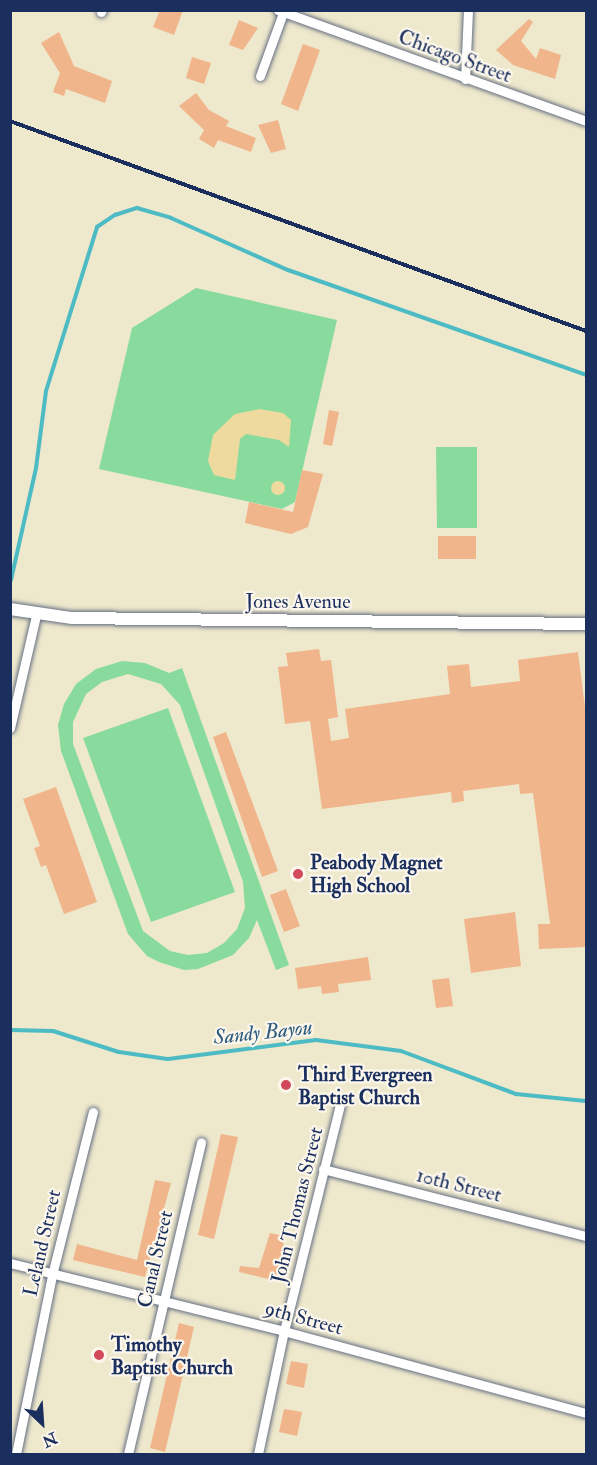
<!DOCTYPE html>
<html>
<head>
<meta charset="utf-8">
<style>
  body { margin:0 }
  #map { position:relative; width:597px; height:1465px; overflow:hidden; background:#eee8cc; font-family:"IM FELL Double Pica",serif }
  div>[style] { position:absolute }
  .green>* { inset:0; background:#88db9d }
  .sand>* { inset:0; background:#eeda9e }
  .round { border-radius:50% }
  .stream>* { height:4px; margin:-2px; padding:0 2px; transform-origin:2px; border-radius:2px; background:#4dbbc4 }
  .building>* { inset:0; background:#f1b58c }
  .roads { filter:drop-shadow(0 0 2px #657084) drop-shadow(0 0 2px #657084) }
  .minor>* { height:9px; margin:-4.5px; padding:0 4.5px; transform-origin:4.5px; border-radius:4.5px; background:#fff }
  .tertiary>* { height:12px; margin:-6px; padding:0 6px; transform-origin:6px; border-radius:6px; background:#fff }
  .rail>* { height:4px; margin:-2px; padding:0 2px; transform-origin:2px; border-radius:2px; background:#1b2f5e }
  .dots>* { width:16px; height:16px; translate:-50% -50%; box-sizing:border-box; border:3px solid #fbf7ec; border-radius:50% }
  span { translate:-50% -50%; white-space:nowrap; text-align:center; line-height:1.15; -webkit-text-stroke:4.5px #fbf7ec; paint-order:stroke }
  .street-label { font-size:20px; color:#1b2f5e }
  .poi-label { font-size:20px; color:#1b2f5e; font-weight:700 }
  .left { translate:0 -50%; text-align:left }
  .water-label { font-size:21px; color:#2a597d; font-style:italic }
  .frame { position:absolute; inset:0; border:12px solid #1b2f5e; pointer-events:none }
  .north { position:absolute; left:12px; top:1393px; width:60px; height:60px; -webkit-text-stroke:4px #fbf7ec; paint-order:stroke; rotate:155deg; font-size:16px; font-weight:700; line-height:24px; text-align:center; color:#1b2f5e }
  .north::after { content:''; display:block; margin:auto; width:21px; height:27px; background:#1b2f5e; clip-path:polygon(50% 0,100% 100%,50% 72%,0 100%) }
</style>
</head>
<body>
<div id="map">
  <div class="green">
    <i style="clip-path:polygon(196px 288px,337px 320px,295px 502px,282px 509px,99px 469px,132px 328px)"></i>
    <i style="clip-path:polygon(436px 447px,477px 447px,477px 528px,437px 528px)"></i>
    <i style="clip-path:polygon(evenodd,122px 661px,145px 663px,169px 673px,182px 668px,289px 965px,276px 970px,257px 920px,249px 938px,233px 955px,198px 969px,184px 970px,159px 962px,147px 956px,128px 934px,61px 751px,58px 725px,64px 704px,76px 684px,96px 669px,122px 661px,128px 674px,161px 684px,180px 705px,243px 882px,245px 908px,237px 929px,224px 943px,207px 953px,188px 955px,170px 951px,143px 931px,73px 744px,73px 722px,86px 694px,102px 682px,128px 674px)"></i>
    <i style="clip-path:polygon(168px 708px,235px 892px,151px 922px,83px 738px)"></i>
  </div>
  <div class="sand">
    <i style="clip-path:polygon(259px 409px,283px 413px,291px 420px,289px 447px,279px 440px,246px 434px,240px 439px,235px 480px,214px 475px,208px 461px,213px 435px,235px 414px)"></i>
    <i class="round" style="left:271px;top:481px;width:14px;height:14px"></i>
  </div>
  <div class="stream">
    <i style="left:11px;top:580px;width:115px;rotate:-77.4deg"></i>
    <i style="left:36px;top:468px;width:78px;rotate:-82.6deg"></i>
    <i style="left:46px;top:391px;width:172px;rotate:-72.7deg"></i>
    <i style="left:97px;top:227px;width:22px;rotate:-34deg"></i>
    <i style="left:115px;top:215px;width:23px;rotate:-18deg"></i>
    <i style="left:137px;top:208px;width:35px;rotate:16deg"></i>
    <i style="left:171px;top:218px;width:128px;rotate:24deg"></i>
    <i style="left:288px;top:270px;width:316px;rotate:19.4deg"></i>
    <i style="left:10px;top:1030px;width:43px;rotate:1.3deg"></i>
    <i style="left:53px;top:1031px;width:69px;rotate:17.7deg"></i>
    <i style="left:119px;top:1052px;width:49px;rotate:8.1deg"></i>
    <i style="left:168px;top:1059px;width:149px;rotate:-7.3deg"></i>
    <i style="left:316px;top:1040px;width:86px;rotate:7.4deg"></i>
    <i style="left:401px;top:1051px;width:123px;rotate:20.5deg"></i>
    <i style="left:516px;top:1094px;width:70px;rotate:5.7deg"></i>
  </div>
  <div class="building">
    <i style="clip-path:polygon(160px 10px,183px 10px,174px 35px,153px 27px)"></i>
    <i style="clip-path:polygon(529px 19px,533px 22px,521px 41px,536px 59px,540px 48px,561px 55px,555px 79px,513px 65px,496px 50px)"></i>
    <i style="clip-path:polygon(239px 20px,258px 28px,243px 50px,229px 45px)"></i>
    <i style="clip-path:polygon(59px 32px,74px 66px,112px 81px,105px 103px,66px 89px,64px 96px,53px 92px,60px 73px,41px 43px)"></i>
    <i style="clip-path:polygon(303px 44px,320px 50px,298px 111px,281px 104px)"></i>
    <i style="clip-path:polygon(192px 57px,211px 63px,204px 84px,186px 78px)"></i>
    <i style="clip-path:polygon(196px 93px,209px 110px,229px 121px,226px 126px,256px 138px,251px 152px,218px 140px,214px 148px,199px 139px,204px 130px,179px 106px)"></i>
    <i style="clip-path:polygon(278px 120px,286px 149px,271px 153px,258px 125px)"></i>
    <i style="clip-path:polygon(329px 410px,339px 412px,332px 446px,323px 444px)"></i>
    <i style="clip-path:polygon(302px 470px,323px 474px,308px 527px,291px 534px,245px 523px,249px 502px,293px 512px)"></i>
    <i style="clip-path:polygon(438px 536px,476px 536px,476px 559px,438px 559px)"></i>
    <i style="clip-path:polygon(319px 649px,321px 661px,331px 660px,338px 717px,328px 719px,331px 741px,349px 738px,345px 709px,450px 694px,447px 666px,469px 664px,471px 687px,520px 681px,518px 660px,578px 652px,586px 715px,586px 947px,539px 949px,538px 924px,550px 924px,533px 793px,520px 794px,519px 784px,463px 791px,464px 801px,452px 803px,451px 792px,322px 809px,310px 721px,285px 724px,278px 667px,288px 666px,286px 653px)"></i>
    <i style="clip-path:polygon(226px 732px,278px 871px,262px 877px,213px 737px)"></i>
    <i style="clip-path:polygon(56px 787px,97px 902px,64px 914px,46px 865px,41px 867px,34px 848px,40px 846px,23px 799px)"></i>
    <i style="clip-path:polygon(286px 889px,300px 926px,284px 932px,270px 895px)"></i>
    <i style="clip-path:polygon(515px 912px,521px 966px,471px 973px,464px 919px)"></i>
    <i style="clip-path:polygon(368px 957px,371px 980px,338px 984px,339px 992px,322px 994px,321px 986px,298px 989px,295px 968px)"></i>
    <i style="clip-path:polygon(449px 978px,453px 1006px,436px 1008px,432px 980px)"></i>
    <i style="clip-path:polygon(221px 1134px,238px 1137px,214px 1239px,198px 1235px)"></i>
    <i style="clip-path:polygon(155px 1180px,171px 1183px,145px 1277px,73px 1260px,77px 1244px,137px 1260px)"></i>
    <i style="clip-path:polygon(270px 1233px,285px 1236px,277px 1281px,239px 1272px,240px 1266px,259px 1268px)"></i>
    <i style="clip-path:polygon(179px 1323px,194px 1327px,165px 1452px,150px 1448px)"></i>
    <i style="clip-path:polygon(291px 1361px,308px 1364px,304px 1388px,286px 1384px)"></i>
    <i style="clip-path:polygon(284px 1409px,302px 1412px,297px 1436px,279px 1432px)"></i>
  </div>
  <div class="roads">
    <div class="minor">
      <i style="left:278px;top:10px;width:327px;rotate:19.8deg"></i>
      <i style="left:101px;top:12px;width:2px;rotate:-63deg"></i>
      <i style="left:260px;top:76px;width:70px;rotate:-70deg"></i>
      <i style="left:465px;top:79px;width:69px;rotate:-87.5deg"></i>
      <i style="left:10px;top:728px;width:116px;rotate:-77deg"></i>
      <i style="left:323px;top:1169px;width:271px;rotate:14.3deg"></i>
      <i style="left:10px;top:1263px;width:282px;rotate:13.9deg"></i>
      <i style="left:284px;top:1331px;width:313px;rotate:15.2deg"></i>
      <i style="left:16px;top:1454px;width:183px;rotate:-78.6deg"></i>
      <i style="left:52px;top:1275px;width:168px;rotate:-75.9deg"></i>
      <i style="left:128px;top:1454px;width:320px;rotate:-76.8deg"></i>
      <i style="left:258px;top:1454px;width:126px;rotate:-78.1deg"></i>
      <i style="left:284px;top:1331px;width:233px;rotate:-76.1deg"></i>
    </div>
    <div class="tertiary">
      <i style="left:10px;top:609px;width:63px;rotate:8.3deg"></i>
      <i style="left:72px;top:618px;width:514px;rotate:0.67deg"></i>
    </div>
  </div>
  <div class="rail">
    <i style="left:10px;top:121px;width:613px;rotate:20.03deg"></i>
  </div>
  <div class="dots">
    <i style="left:298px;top:874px;background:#d1495b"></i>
    <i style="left:286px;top:1085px;background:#d1495b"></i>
    <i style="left:99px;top:1355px;background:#d1495b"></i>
  </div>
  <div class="street-label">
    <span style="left:455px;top:56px;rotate:20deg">Chicago Street</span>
    <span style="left:298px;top:601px">Jones Avenue</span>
    <span style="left:459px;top:1185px;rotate:14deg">10th Street</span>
    <span style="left:297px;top:1205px;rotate:-76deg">John Thomas Street</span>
    <span style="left:42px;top:1243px;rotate:-77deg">Leland Street</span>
    <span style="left:155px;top:1259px;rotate:-77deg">Canal Street</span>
    <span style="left:304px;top:1318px;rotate:15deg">9th Street</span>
  </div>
  <div class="poi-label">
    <span class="left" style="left:310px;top:874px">Peabody Magnet<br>High School</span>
    <span class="left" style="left:298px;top:1086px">Third Evergreen<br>Baptist Church</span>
    <span class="left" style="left:111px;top:1356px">Timothy<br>Baptist Church</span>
  </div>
  <div class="water-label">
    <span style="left:263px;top:1033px;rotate:-6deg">Sandy Bayou</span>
  </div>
  <div class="frame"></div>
  <div class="north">N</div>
</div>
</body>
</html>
